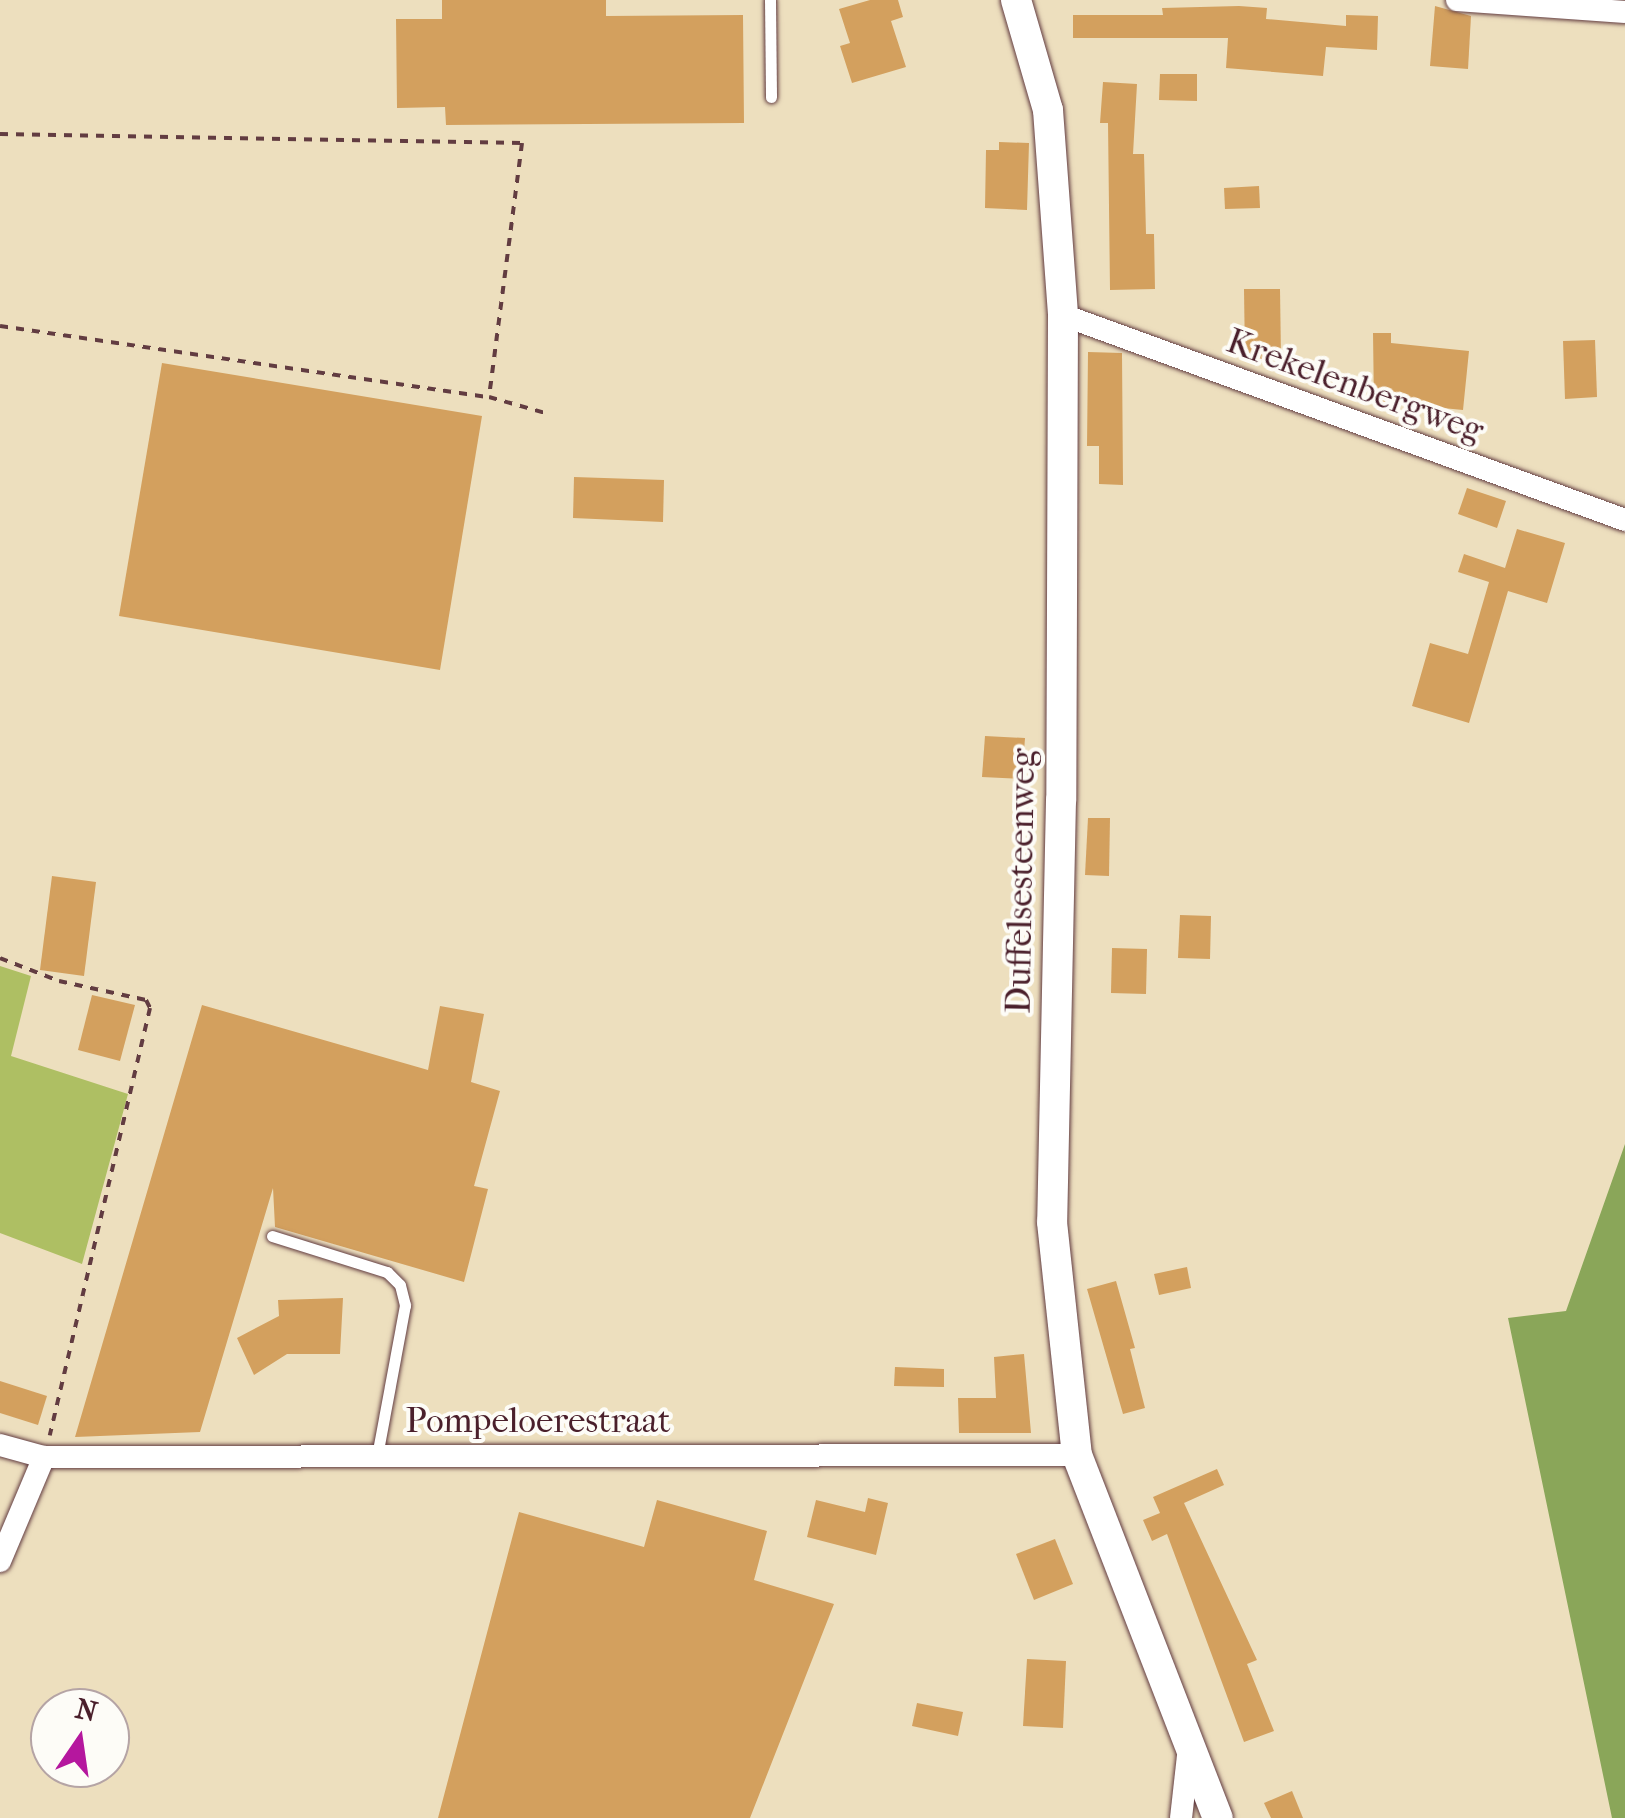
<!DOCTYPE html>
<html>
<head>
<meta charset="utf-8">
<style>
  body { margin:0 }
  #map { position:relative; width:1625px; height:1818px; overflow:hidden; background:#eddfbe; font-family:"IM FELL French Canon",serif }
  div>[style] { position:absolute }
  .green>* { inset:0; background:#aebf63 }
  .forest>* { inset:0; background:#8aa659 }
  .building>* { inset:0; background:#d3a05e }
  .path>* { height:4px; margin-top:-2px; transform-origin:0; background:repeating-linear-gradient(90deg,#623c41 0 8px,transparent 0 16px) }
  .roads { filter:drop-shadow(0 0 2px #623c41) drop-shadow(0 0 2px #623c41) }
  .service>* { height:11px; margin:-5.5px; padding:0 5.5px; transform-origin:5.5px; border-radius:5.5px; background:#fff }
  .minor>* { height:22px; margin:-11px; padding:0 11px; transform-origin:11px; border-radius:11px; background:#fff }
  .tertiary>* { height:30px; margin:-15px; padding:0 15px; transform-origin:15px; border-radius:15px; background:#fff }
  span { translate:-50% -50%; white-space:nowrap; text-align:center; line-height:1.15; -webkit-text-stroke:8px #fdfcf7; paint-order:stroke }
  .street-label { font-size:35px; color:#4a1f2b }
  .north { position:absolute; left:30px; top:1688px; width:100px; height:100px; box-sizing:border-box; background:#fdfcf7; border:2px solid #b5a4a5; border-radius:50%; rotate:13deg; font-size:28px; font-weight:700; line-height:40px; text-align:center; color:#4a1f2b }
  .north::after { content:''; display:block; margin:auto; width:35px; height:45px; background:#b5179e; clip-path:polygon(50% 0,100% 100%,50% 72%,0 100%) }
</style>
</head>
<body>
<div id="map">
  <div class="green">
    <i style="clip-path:polygon(0 966px,31px 976px,11px 1056px,128px 1094px,82px 1264px,0 1233px)"></i>
  </div>
  <div class="forest">
    <i style="clip-path:polygon(1625px 1144px,1625px 1818px,1612px 1818px,1508px 1318px,1566px 1311px)"></i>
  </div>
  <div class="building">
    <i style="clip-path:polygon(442px 0,606px 0,606px 16px,743px 15px,744px 123px,446px 125px,445px 107px,397px 108px,396px 19px,442px 19px)"></i>
    <i style="clip-path:polygon(870px 0,898px 0,903px 17px,891px 21px,906px 67px,852px 83px,840px 46px,850px 43px,839px 9px)"></i>
    <i style="clip-path:polygon(1239px 6px,1267px 8px,1266px 19px,1346px 26px,1346px 15px,1378px 16px,1377px 50px,1326px 47px,1323px 76px,1226px 68px,1228px 38px,1073px 38px,1073px 15px,1163px 15px,1162px 8px)"></i>
    <i style="clip-path:polygon(1435px 6px,1471px 16px,1468px 69px,1430px 66px)"></i>
    <i style="clip-path:polygon(1160px 74px,1197px 74px,1197px 101px,1159px 100px)"></i>
    <i style="clip-path:polygon(1103px 82px,1137px 84px,1133px 154px,1144px 154px,1146px 234px,1154px 234px,1155px 289px,1110px 290px,1108px 123px,1100px 123px)"></i>
    <i style="clip-path:polygon(999px 142px,1029px 143px,1027px 210px,985px 208px,986px 150px,999px 150px)"></i>
    <i style="clip-path:polygon(1259px 186px,1260px 208px,1225px 209px,1224px 188px)"></i>
    <i style="clip-path:polygon(1244px 289px,1280px 289px,1281px 359px,1245px 359px)"></i>
    <i style="clip-path:polygon(1373px 333px,1391px 333px,1391px 343px,1469px 351px,1463px 410px,1392px 403px,1374px 406px)"></i>
    <i style="clip-path:polygon(1595px 340px,1597px 397px,1565px 399px,1563px 341px)"></i>
    <i style="clip-path:polygon(1088px 352px,1122px 353px,1123px 485px,1099px 484px,1099px 446px,1087px 446px)"></i>
    <i style="clip-path:polygon(162px 363px,482px 416px,440px 670px,119px 616px)"></i>
    <i style="clip-path:polygon(574px 477px,664px 480px,663px 522px,573px 518px)"></i>
    <i style="clip-path:polygon(1467px 488px,1506px 501px,1497px 528px,1458px 514px)"></i>
    <i style="clip-path:polygon(1517px 529px,1565px 543px,1547px 603px,1508px 591px,1469px 723px,1412px 706px,1430px 643px,1468px 654px,1489px 582px,1458px 572px,1464px 554px,1505px 568px)"></i>
    <i style="clip-path:polygon(985px 736px,1025px 738px,1022px 779px,982px 777px)"></i>
    <i style="clip-path:polygon(1088px 818px,1110px 818px,1109px 876px,1085px 875px)"></i>
    <i style="clip-path:polygon(52px 876px,96px 882px,84px 976px,40px 970px)"></i>
    <i style="clip-path:polygon(1180px 915px,1211px 916px,1210px 959px,1178px 958px)"></i>
    <i style="clip-path:polygon(1112px 948px,1147px 949px,1146px 994px,1111px 993px)"></i>
    <i style="clip-path:polygon(92px 995px,135px 1005px,120px 1061px,78px 1050px)"></i>
    <i style="clip-path:polygon(202px 1005px,428px 1070px,440px 1006px,484px 1014px,471px 1082px,500px 1091px,474px 1186px,488px 1189px,464px 1282px,275px 1227px,273px 1188px,200px 1432px,75px 1437px)"></i>
    <i style="clip-path:polygon(1187px 1267px,1191px 1288px,1159px 1295px,1154px 1274px)"></i>
    <i style="clip-path:polygon(1116px 1281px,1135px 1348px,1130px 1349px,1145px 1408px,1123px 1414px,1087px 1289px)"></i>
    <i style="clip-path:polygon(343px 1298px,340px 1354px,287px 1354px,254px 1375px,237px 1338px,279px 1316px,278px 1300px)"></i>
    <i style="clip-path:polygon(1024px 1354px,1031px 1433px,959px 1433px,958px 1398px,996px 1398px,994px 1357px)"></i>
    <i style="clip-path:polygon(895px 1367px,944px 1369px,944px 1387px,894px 1386px)"></i>
    <i style="clip-path:polygon(0 1381px,47px 1396px,38px 1425px,0 1413px)"></i>
    <i style="clip-path:polygon(1217px 1469px,1224px 1485px,1184px 1503px,1257px 1660px,1247px 1664px,1274px 1731px,1244px 1742px,1167px 1534px,1152px 1541px,1143px 1520px,1160px 1513px,1153px 1497px)"></i>
    <i style="clip-path:polygon(868px 1498px,888px 1503px,876px 1555px,807px 1537px,816px 1500px,865px 1512px)"></i>
    <i style="clip-path:polygon(657px 1500px,767px 1531px,754px 1580px,834px 1604px,750px 1818px,438px 1818px,519px 1512px,644px 1547px)"></i>
    <i style="clip-path:polygon(1055px 1539px,1073px 1584px,1034px 1600px,1016px 1554px)"></i>
    <i style="clip-path:polygon(1027px 1659px,1066px 1661px,1063px 1728px,1023px 1726px)"></i>
    <i style="clip-path:polygon(917px 1703px,963px 1712px,958px 1736px,912px 1726px)"></i>
    <i style="clip-path:polygon(1292px 1791px,1303px 1818px,1271px 1818px,1264px 1803px)"></i>
  </div>
  <div class="path">
    <i style="left:0;top:134px;width:522px;rotate:0.99deg"></i>
    <i style="left:522px;top:143px;width:256px;rotate:97.4deg"></i>
    <i style="left:0;top:326px;width:494px;rotate:8.3deg"></i>
    <i style="left:489px;top:397px;width:58px;rotate:15.9deg"></i>
    <i style="left:0;top:958px;width:63px;rotate:21.3deg"></i>
    <i style="left:59px;top:981px;width:89px;rotate:12.3deg"></i>
    <i style="left:146px;top:1000px;width:9px;rotate:63deg"></i>
    <i style="left:150px;top:1008px;width:439px;rotate:103.2deg"></i>
  </div>
  <div class="roads">
    <div class="service">
      <i style="left:770px;top:0;width:97px;rotate:89.4deg"></i>
      <i style="left:272px;top:1236px;width:121px;rotate:17.4deg"></i>
      <i style="left:387px;top:1272px;width:18px;rotate:45deg"></i>
      <i style="left:400px;top:1285px;width:21px;rotate:76deg"></i>
      <i style="left:405px;top:1305px;width:154px;rotate:100.5deg"></i>
    </div>
    <div class="minor">
      <i style="left:1457px;top:0;width:168px;rotate:4.1deg"></i>
      <i style="left:1063px;top:315px;width:598px;rotate:20.04deg"></i>
      <i style="left:0;top:1445px;width:46px;rotate:15.3deg"></i>
      <i style="left:44px;top:1457px;width:1033px;rotate:-0.11deg"></i>
      <i style="left:0;top:1561px;width:113px;rotate:-67.1deg"></i>
      <i style="left:1181px;top:1818px;width:71px;rotate:-83.6deg"></i>
    </div>
    <div class="tertiary">
      <i style="left:1016px;top:0;width:115px;rotate:73.8deg"></i>
      <i style="left:1048px;top:110px;width:206px;rotate:85.8deg"></i>
      <i style="left:1063px;top:315px;width:485px;rotate:90.2deg"></i>
      <i style="left:1061px;top:800px;width:422px;rotate:91.2deg"></i>
      <i style="left:1052px;top:1222px;width:234px;rotate:83.9deg"></i>
      <i style="left:1077px;top:1455px;width:389px;rotate:68.8deg"></i>
    </div>
  </div>
  <div class="street-label">
    <span style="left:1355px;top:386px;rotate:20deg">Krekelenbergweg</span>
    <span style="left:1021px;top:881px;rotate:-89deg">Duffelsesteenweg</span>
    <span style="left:538px;top:1421px">Pompeloerestraat</span>
  </div>
  <div class="north">N</div>
</div>
</body>
</html>
